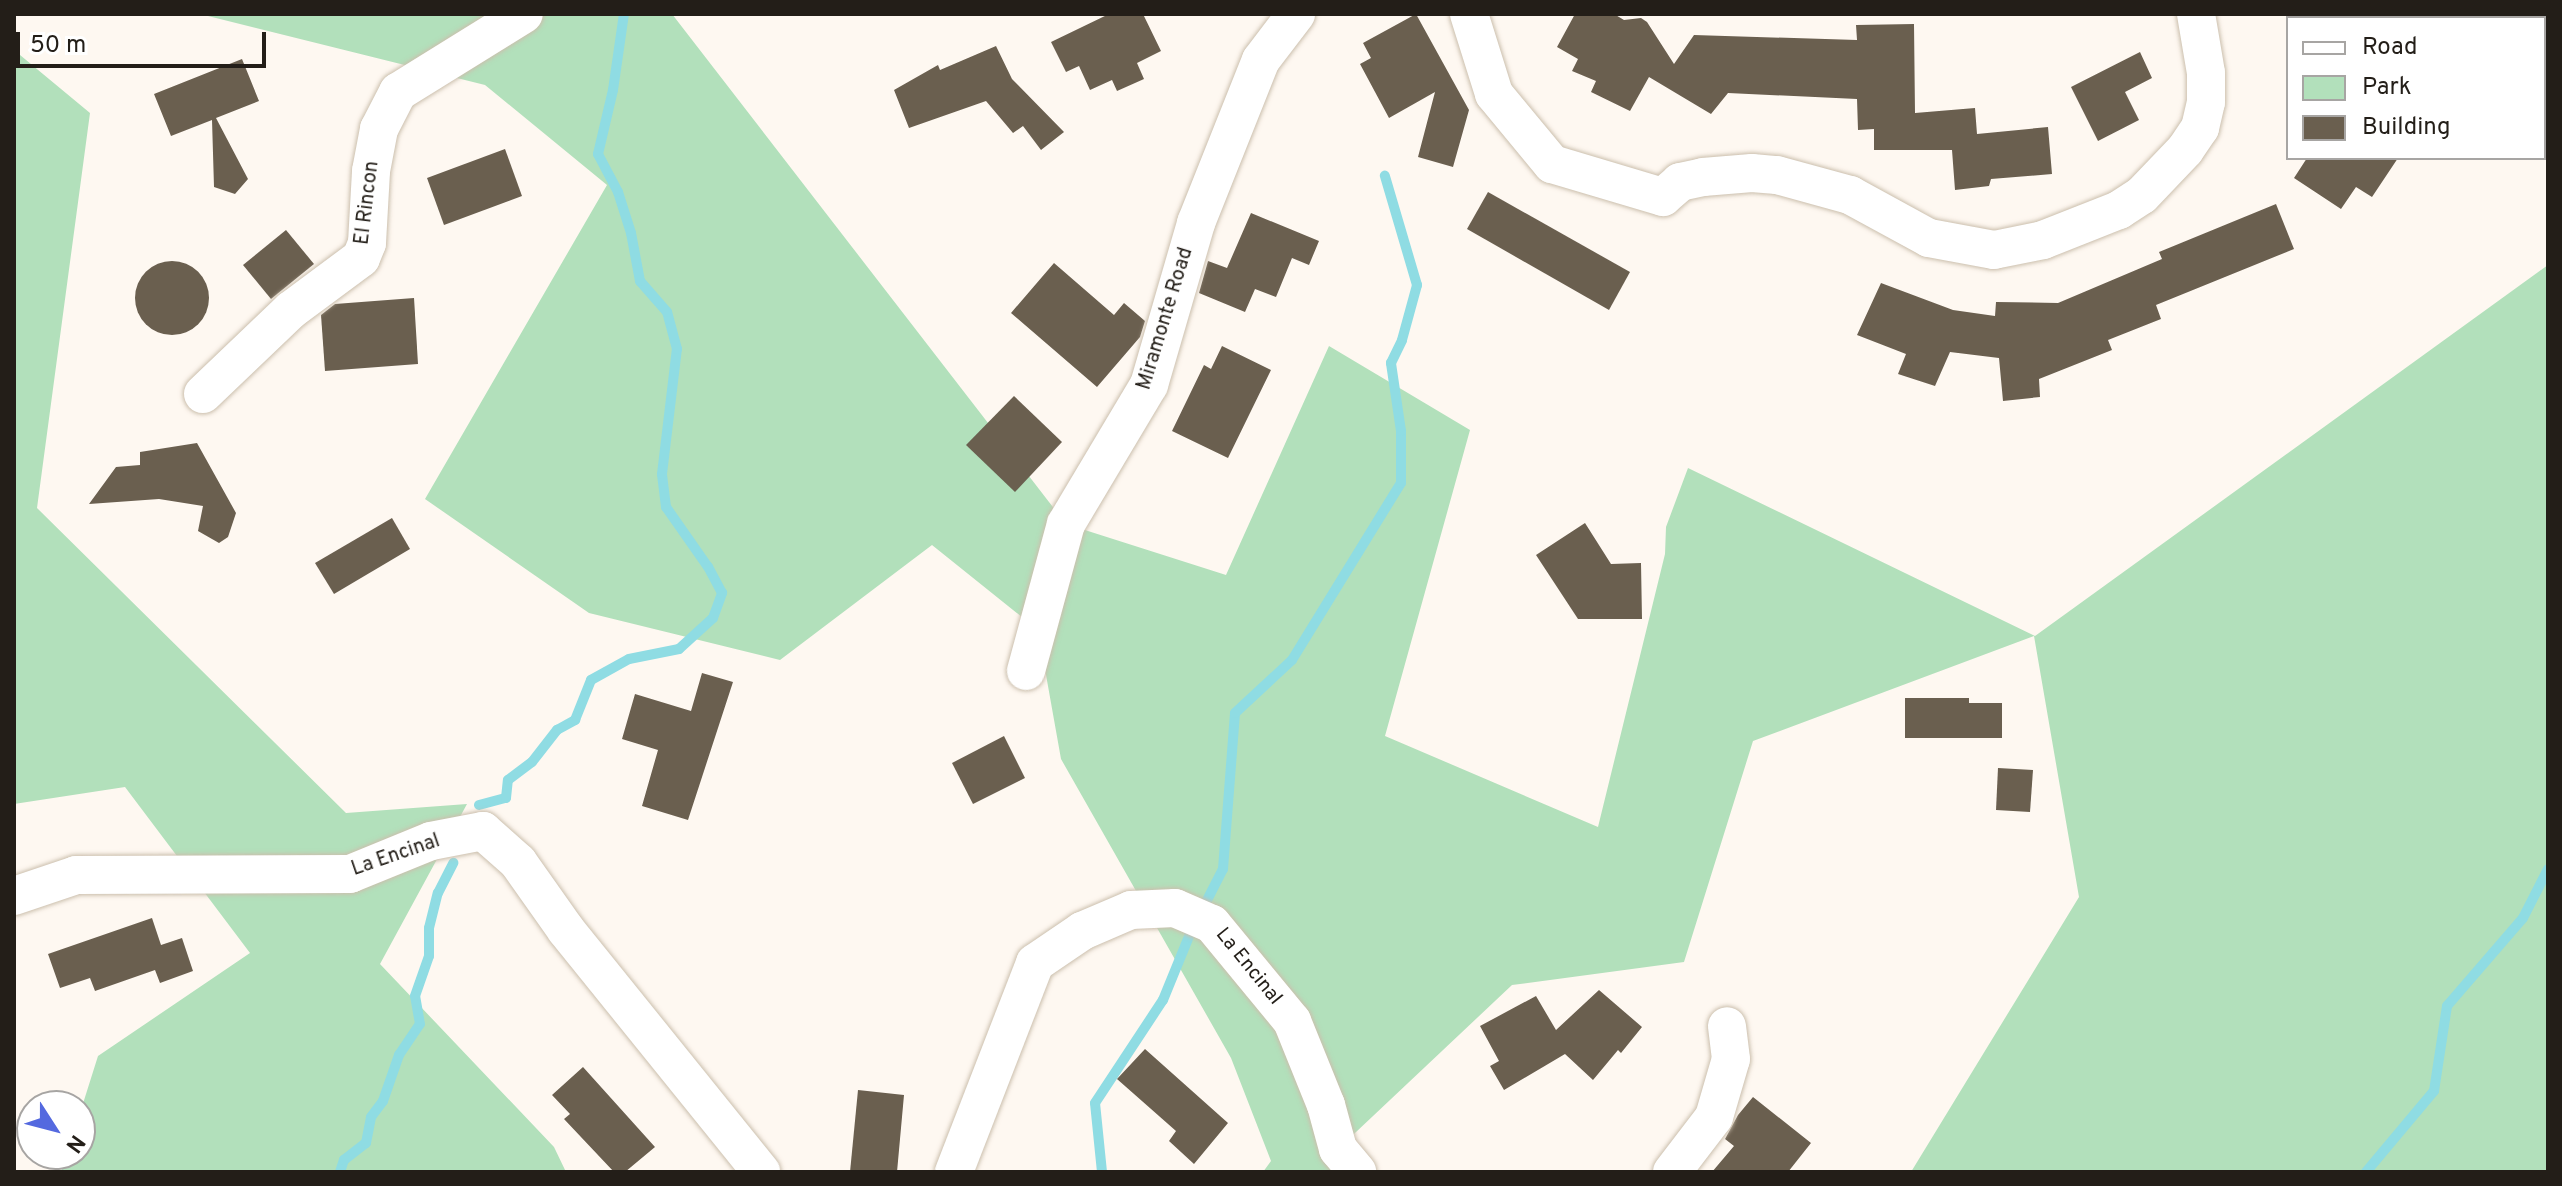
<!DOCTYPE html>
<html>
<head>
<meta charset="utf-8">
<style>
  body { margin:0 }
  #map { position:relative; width:2562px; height:1186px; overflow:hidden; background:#fef8f1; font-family:Overpass,sans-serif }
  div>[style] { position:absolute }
  .green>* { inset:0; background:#b2e0bb }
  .stream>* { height:10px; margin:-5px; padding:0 5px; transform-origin:5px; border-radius:5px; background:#8fdce3 }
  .building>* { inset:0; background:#6a5f4f }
  .round { border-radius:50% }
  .roads { filter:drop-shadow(0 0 2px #cbbfad) drop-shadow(0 0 2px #cbbfad) }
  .minor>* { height:38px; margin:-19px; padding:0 19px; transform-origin:19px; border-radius:19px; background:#fff }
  span { translate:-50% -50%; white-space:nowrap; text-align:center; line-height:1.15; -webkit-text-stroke:8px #fff; paint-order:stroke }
  .street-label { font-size:20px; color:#231e18 }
  .frame { position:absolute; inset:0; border:16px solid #231e18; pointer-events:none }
  .legend { position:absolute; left:2286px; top:16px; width:260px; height:144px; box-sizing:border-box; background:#fff; border:2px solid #a7a5a3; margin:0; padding:10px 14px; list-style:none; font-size:24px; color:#231e18 }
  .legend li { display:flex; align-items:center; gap:16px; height:40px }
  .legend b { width:40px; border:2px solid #a7a5a3 }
  .north { position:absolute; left:16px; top:1090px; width:80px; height:80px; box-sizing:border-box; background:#fff; border:2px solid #a7a5a3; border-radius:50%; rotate:126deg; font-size:22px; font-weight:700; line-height:32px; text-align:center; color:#231e18 }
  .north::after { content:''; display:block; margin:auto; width:28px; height:36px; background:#5469df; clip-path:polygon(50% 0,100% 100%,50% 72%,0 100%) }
  .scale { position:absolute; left:16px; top:32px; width:250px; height:36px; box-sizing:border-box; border:4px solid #231e18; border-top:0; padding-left:10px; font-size:24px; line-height:28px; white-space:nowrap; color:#231e18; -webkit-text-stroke:6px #fff; paint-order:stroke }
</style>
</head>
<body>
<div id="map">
  <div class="green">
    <i style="clip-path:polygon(200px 14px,672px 14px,1066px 524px,1226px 575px,1329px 346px,1470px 430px,1385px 736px,1598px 827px,1665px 554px,1666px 527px,1688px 468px,2035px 636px,2548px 265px,2548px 1172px,1911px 1172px,2079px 897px,2034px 636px,1753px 741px,1684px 962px,1512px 985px,1338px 1149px,1357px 1172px,1263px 1172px,1271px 1161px,1231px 1058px,1061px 759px,1038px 630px,932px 545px,780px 660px,589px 613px,425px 499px,607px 185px,485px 85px)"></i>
    <i style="clip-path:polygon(14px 50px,90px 113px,37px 508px,346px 813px,467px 804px,380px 964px,554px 1147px,566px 1172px,61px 1172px,67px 1154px,80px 1154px,80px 1113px,98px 1056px,250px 953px,125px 787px,14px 804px)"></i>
  </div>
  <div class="stream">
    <i style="left:479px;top:805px;width:28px;rotate:-15deg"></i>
    <i style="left:506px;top:798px;width:18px;rotate:-84deg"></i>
    <i style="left:508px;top:780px;width:30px;rotate:-37deg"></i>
    <i style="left:532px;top:762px;width:41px;rotate:-52deg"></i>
    <i style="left:557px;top:730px;width:21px;rotate:-29deg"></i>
    <i style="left:575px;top:720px;width:43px;rotate:-68.2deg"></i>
    <i style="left:591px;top:680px;width:43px;rotate:-28.9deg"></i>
    <i style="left:629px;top:659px;width:51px;rotate:-11.3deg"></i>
    <i style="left:679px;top:649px;width:46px;rotate:-42.4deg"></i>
    <i style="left:713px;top:618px;width:27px;rotate:-70deg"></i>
    <i style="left:722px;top:593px;width:30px;rotate:-118deg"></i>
    <i style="left:708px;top:567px;width:73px;rotate:-125deg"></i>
    <i style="left:666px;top:507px;width:33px;rotate:-97deg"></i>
    <i style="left:662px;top:474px;width:126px;rotate:-83.2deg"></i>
    <i style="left:677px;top:349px;width:38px;rotate:-105deg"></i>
    <i style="left:667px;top:312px;width:41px;rotate:-131.1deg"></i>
    <i style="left:640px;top:281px;width:49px;rotate:-100.6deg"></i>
    <i style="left:631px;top:233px;width:43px;rotate:-107.6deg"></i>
    <i style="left:618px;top:192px;width:43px;rotate:-117.8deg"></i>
    <i style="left:598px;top:154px;width:66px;rotate:-76.8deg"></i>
    <i style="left:613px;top:90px;width:77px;rotate:-81.8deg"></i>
    <i style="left:1202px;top:910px;width:46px;rotate:-62.9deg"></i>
    <i style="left:1223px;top:869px;width:156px;rotate:-85.6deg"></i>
    <i style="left:1235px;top:713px;width:78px;rotate:-42.9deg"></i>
    <i style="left:1292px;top:660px;width:208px;rotate:-58.4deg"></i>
    <i style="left:1401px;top:483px;width:52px;rotate:-90deg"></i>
    <i style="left:1401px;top:431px;width:69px;rotate:-98.4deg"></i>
    <i style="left:1391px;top:363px;width:25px;rotate:-64deg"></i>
    <i style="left:1402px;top:340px;width:57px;rotate:-74.7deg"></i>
    <i style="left:1417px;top:285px;width:114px;rotate:-106.4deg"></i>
    <i style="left:340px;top:1172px;width:13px;rotate:-72deg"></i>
    <i style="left:344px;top:1160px;width:28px;rotate:-38deg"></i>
    <i style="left:366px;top:1143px;width:26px;rotate:-79deg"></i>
    <i style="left:371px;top:1117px;width:20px;rotate:-53deg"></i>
    <i style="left:383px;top:1101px;width:49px;rotate:-70.8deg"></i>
    <i style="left:399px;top:1055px;width:37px;rotate:-56deg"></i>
    <i style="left:420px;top:1024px;width:28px;rotate:-100deg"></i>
    <i style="left:415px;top:996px;width:42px;rotate:-70.7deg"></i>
    <i style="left:429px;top:956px;width:28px;rotate:-90deg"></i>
    <i style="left:429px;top:928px;width:36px;rotate:-76deg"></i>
    <i style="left:438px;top:893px;width:34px;rotate:-63deg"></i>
    <i style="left:1102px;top:1172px;width:69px;rotate:-95.8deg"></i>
    <i style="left:1095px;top:1103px;width:123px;rotate:-56.6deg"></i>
    <i style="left:1163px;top:1000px;width:82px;rotate:-67.8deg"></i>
    <i style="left:2366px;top:1172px;width:106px;rotate:-50deg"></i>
    <i style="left:2434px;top:1091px;width:86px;rotate:-81.3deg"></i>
    <i style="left:2447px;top:1006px;width:116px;rotate:-49.2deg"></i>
    <i style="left:2523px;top:918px;width:55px;rotate:-63deg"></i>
  </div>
  <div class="building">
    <i style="clip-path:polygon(1109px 14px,1143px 14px,1161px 51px,1137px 63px,1144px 79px,1117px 91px,1112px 80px,1090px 90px,1079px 66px,1066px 72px,1051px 42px)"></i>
    <i style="clip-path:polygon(1416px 14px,1469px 110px,1453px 167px,1418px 157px,1435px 92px,1389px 118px,1360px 64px,1371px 58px,1363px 43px)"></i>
    <i style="clip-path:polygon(1575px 14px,1614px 14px,1624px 20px,1641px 18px,1647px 22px,1674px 64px,1694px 35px,1857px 40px,1856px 25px,1914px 24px,1915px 113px,1975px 108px,1977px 134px,2048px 127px,2052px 174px,1991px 179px,1989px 186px,1955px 190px,1952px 150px,1874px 150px,1874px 129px,1858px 130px,1857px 99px,1728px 93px,1711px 114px,1649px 77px,1630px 111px,1591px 92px,1596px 81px,1572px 71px,1578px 59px,1557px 47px)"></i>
    <i style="clip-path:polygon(996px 46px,1012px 79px,1064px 132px,1041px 150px,1023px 126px,1013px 133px,986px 101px,909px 128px,894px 90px,938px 65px,940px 70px)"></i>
    <i style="clip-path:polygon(2140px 52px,2152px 78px,2125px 92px,2139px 120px,2098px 141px,2071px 87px)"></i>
    <i style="clip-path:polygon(242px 59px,259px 101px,216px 118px,248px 179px,235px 194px,214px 187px,212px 120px,171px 136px,154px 94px)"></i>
    <i style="clip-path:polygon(505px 149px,522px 196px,444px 225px,427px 178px)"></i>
    <i style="clip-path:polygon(2307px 158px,2398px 158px,2372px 197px,2356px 187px,2341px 209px,2294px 178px)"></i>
    <i style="clip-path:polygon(1488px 192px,1630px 272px,1609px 310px,1467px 229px)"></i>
    <i style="clip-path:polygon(2276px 204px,2294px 249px,2156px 305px,2161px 319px,2108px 340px,2112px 350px,2039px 379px,2040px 397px,2003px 401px,1999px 358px,1950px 352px,1935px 386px,1898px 374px,1906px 354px,1857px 335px,1881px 283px,1953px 310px,1995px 316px,1996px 302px,2058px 303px,2162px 259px,2159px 252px)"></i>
    <i style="clip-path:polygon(1251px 213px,1319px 241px,1309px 265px,1292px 258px,1276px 297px,1255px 289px,1245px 312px,1199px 293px,1208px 261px,1227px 268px)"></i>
    <i style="clip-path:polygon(286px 230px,314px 264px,271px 299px,243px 265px)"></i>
    <i class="round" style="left:135px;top:261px;width:74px;height:74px"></i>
    <i style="clip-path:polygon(1054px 263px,1114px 315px,1124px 303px,1145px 321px,1140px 337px,1097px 387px,1011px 313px)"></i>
    <i style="clip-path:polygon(414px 298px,418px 364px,325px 371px,321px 315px,335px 304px)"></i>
    <i style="clip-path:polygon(1222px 346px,1271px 370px,1228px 458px,1172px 431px,1204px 365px,1211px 369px)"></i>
    <i style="clip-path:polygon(1014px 396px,1062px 442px,1015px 492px,966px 445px)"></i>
    <i style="clip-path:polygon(197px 443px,236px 513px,228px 537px,219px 543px,198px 531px,203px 506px,159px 499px,89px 504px,116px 467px,140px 465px,140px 452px)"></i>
    <i style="clip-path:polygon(392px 518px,410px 549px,334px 594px,315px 563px)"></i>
    <i style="clip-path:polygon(1585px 523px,1611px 564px,1641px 563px,1642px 619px,1578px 619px,1536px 555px)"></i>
    <i style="clip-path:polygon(702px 673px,733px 682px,688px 820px,642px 806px,658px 750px,622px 739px,635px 694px,691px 711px)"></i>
    <i style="clip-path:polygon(1905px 698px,1969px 698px,1969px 703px,2002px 703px,2002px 738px,1905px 738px)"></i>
    <i style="clip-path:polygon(1004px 736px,1025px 778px,973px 804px,952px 763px)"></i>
    <i style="clip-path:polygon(1998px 768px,2033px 770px,2030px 812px,1996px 810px)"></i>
    <i style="clip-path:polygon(152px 918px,161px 945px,182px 938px,193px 971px,160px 983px,155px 970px,95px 991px,90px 978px,60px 988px,48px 954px)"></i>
    <i style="clip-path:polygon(1599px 990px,1642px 1027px,1621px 1053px,1618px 1050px,1593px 1080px,1565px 1054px,1504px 1090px,1490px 1066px,1499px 1061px,1480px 1026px,1536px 996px,1556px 1030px)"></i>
    <i style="clip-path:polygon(1145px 1049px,1228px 1123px,1194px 1164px,1169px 1141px,1176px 1131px,1117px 1079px)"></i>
    <i style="clip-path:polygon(583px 1067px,655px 1147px,625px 1172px,614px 1172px,564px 1119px,570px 1114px,552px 1095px)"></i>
    <i style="clip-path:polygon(858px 1090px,904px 1095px,897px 1172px,850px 1172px)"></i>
    <i style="clip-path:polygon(1753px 1097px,1811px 1143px,1788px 1172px,1712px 1172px,1734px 1146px,1725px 1139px,1738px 1115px)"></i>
  </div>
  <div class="roads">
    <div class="minor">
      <i style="left:1469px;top:14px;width:84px;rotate:72.6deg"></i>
      <i style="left:1494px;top:94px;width:91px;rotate:50.4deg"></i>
      <i style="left:1552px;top:164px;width:116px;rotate:16.6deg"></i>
      <i style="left:1663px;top:197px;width:23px;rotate:-41deg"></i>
      <i style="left:1680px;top:182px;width:24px;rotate:-12deg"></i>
      <i style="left:1703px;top:177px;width:49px;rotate:-4.7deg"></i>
      <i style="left:1752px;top:173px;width:25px;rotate:5deg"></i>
      <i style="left:1777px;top:175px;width:76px;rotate:15.3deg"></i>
      <i style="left:1850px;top:195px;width:90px;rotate:28.6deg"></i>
      <i style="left:1929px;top:238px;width:66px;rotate:10.5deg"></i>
      <i style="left:1994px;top:250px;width:50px;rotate:-11.5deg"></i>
      <i style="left:2043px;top:240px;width:82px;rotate:-21.5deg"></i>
      <i style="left:2119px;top:210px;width:27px;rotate:-33deg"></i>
      <i style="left:2142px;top:195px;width:62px;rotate:-46.3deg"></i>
      <i style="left:2185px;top:150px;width:27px;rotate:-56deg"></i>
      <i style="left:2200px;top:128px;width:27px;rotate:-77deg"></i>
      <i style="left:2206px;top:102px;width:29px;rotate:-90deg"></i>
      <i style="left:2206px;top:73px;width:60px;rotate:-99.6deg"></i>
      <i style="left:203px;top:394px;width:122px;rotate:-43.7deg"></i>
      <i style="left:291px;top:310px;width:87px;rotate:-36.6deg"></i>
      <i style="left:361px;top:258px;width:16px;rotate:-68deg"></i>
      <i style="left:367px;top:243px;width:72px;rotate:-86.8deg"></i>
      <i style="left:371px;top:171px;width:43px;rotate:-79.2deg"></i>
      <i style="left:379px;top:129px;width:42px;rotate:-62.8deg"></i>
      <i style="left:398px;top:92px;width:148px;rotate:-31.8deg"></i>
      <i style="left:1026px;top:671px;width:152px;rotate:-74.8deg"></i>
      <i style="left:1066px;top:524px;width:162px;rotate:-59.2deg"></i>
      <i style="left:1149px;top:385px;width:169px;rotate:-73.8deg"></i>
      <i style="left:1196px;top:223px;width:175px;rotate:-68.3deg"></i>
      <i style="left:1261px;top:60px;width:58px;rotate:-52.7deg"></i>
      <i style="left:14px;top:896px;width:65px;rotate:-18.7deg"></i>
      <i style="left:76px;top:875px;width:274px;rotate:-0.2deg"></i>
      <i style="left:350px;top:874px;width:87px;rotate:-22.2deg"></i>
      <i style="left:431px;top:841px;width:53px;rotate:-10.9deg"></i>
      <i style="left:483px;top:831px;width:47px;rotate:41.5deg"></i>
      <i style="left:518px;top:862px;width:83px;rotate:54.8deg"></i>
      <i style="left:566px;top:930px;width:311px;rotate:51.1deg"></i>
      <i style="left:954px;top:1172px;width:224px;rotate:-68.8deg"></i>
      <i style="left:1035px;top:963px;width:57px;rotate:-34.2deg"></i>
      <i style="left:1082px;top:931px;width:53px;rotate:-23.2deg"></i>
      <i style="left:1131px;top:910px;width:44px;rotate:-2.6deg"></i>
      <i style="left:1175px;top:908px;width:40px;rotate:23.4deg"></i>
      <i style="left:1212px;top:924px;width:126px;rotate:50.5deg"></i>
      <i style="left:1292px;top:1021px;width:91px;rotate:68deg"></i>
      <i style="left:1326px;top:1105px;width:46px;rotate:74.7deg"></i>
      <i style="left:1338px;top:1149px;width:30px;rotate:50deg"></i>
      <i style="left:1672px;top:1172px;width:69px;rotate:-52.6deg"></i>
      <i style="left:1714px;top:1117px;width:60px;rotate:-73.7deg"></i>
      <i style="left:1731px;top:1059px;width:33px;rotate:-97deg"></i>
    </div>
  </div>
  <div class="street-label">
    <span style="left:368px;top:203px;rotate:-83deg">El Rincon</span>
    <span style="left:1166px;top:319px;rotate:-73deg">Miramonte Road</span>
    <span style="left:396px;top:856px;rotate:-19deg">La Encinal</span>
    <span style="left:1248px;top:967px;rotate:51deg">La Encinal</span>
  </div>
  <div class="frame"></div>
  <ul class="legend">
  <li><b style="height:10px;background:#fff"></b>Road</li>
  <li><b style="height:22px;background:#b2e0bb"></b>Park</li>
  <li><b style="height:22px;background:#6a5f4f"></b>Building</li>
  </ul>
  <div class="north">N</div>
  <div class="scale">50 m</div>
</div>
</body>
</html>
